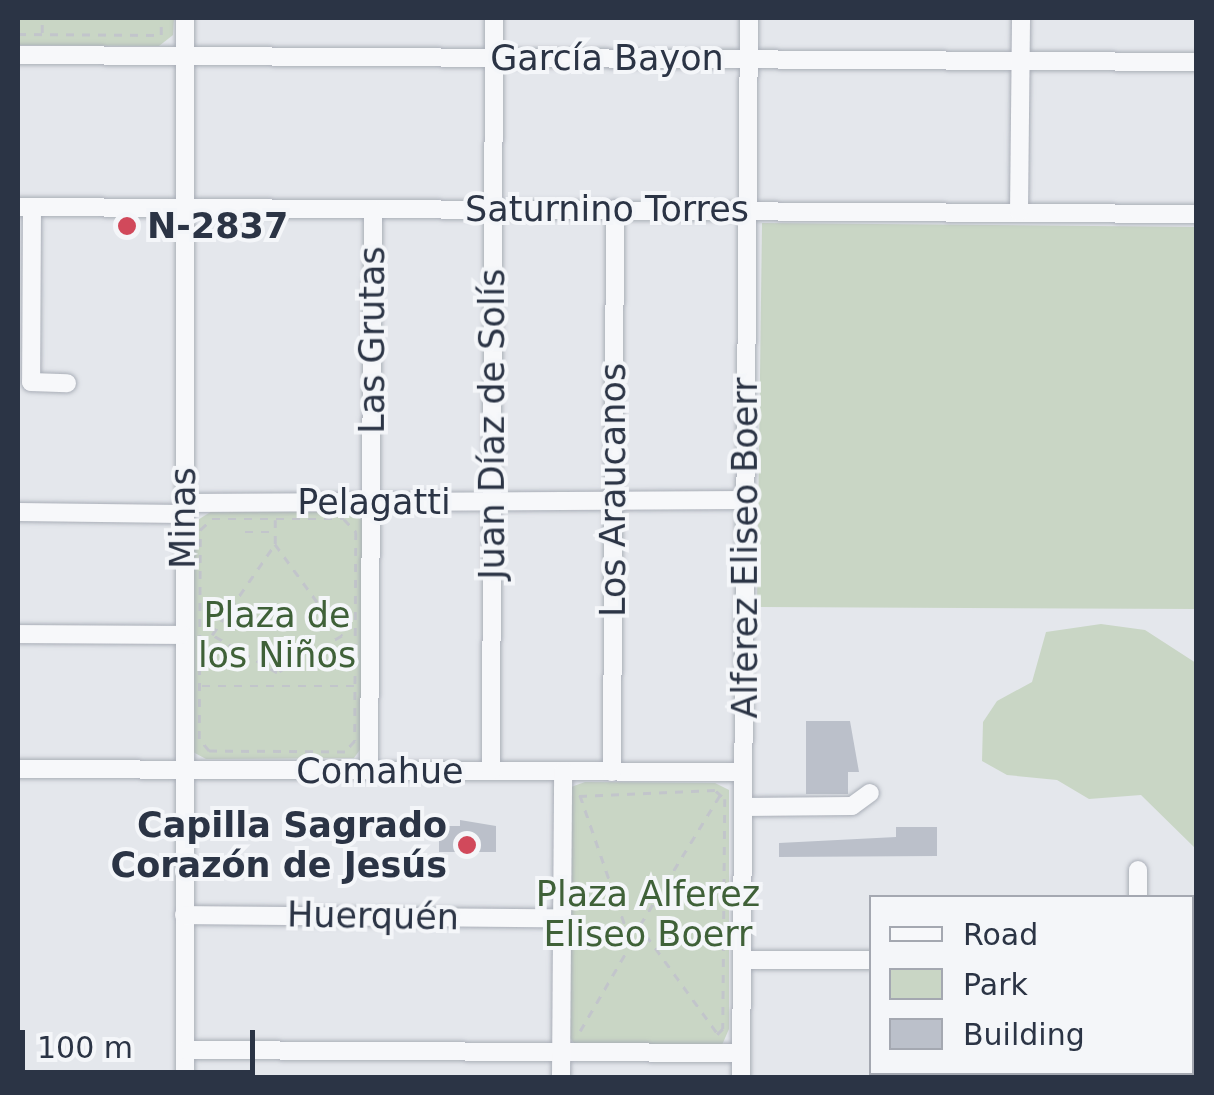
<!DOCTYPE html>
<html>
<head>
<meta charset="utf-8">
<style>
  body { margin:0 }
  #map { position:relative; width:1214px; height:1095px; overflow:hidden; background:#e4e7ec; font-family:"DejaVu Sans",sans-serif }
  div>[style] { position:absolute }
  .green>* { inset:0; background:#c9d6c5 }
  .building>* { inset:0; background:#bbc0ca }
  .path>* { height:2.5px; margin-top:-1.25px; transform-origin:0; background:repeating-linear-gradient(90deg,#c2c5cb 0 8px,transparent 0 16px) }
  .path>.ring { margin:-1.25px; padding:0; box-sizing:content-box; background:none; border:2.5px solid #c2c5cb; border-radius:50% }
  .roads { filter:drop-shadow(0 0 2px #a9aeb7) drop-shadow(0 0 2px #a9aeb7) }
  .minor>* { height:18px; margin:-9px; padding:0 9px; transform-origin:9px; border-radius:9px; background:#f7f8fa }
  .dots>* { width:28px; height:28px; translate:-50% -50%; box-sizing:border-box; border:5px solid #f4f6f9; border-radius:50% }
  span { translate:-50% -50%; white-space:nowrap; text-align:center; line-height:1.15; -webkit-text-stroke:8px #f4f6f9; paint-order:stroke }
  .street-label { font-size:35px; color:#2b3445 }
  .poi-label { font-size:35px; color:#2b3445; font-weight:700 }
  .left { translate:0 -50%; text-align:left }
  .right { translate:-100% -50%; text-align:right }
  .park-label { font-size:35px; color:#3f6138 }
  .frame { position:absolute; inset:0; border:20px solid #2b3445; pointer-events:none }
  .legend { position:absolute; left:869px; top:895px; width:325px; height:180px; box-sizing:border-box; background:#f4f6f9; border:2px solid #a4a8b1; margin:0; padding:12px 18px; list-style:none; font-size:30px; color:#2b3445 }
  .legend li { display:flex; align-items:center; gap:20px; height:50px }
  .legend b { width:50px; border:2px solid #a4a8b1 }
  .scale { position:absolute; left:20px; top:1030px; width:235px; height:45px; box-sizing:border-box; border:5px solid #2b3445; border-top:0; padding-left:12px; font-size:30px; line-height:35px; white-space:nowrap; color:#2b3445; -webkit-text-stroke:8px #f4f6f9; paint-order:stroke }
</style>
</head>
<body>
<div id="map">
  <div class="green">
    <i style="clip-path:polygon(18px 18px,174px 18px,173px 35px,159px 46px,18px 45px)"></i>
    <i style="clip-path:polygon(762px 223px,1196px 227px,1196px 609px,757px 607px)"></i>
    <i style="clip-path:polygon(212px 511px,346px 512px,362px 520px,362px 747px,354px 758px,206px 759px,193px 752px,193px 523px)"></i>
    <i style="clip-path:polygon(1101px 624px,1145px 630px,1196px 663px,1196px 849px,1141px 795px,1089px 799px,1057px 780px,1007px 775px,982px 761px,983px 722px,997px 701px,1032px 682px,1046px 632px)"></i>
    <i style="clip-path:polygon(585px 782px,715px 783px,729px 790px,729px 1029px,722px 1045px,574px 1043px,567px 1034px,571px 787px)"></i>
  </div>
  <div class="building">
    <i style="clip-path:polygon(806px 721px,850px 721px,859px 772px,848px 772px,848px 794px,806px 794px)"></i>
    <i style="clip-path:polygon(460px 820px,496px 826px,496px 852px,439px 852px,439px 826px,460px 826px)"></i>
    <i style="clip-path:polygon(896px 827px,937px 827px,937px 856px,779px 857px,779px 843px,896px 837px)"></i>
  </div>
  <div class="path">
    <i style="left:42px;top:33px;width:15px;rotate:-90deg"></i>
    <i style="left:18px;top:34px;width:143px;rotate:0.4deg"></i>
    <i style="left:161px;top:35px;width:17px;rotate:-90deg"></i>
    <i style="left:212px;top:519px;width:132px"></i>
    <i style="left:344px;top:519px;width:18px;rotate:47deg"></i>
    <i style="left:356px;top:532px;width:209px;rotate:90.3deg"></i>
    <i style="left:355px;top:741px;width:15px;rotate:132deg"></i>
    <i style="left:345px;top:752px;width:136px;rotate:-179.6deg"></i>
    <i style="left:209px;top:751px;width:16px;rotate:-130deg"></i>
    <i style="left:199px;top:739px;width:209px;rotate:-89.7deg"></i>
    <i style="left:200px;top:530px;width:16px;rotate:-43deg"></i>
    <i style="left:245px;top:532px;width:28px"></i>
    <i style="left:275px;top:544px;width:114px;rotate:53.9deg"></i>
    <i style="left:342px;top:636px;width:75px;rotate:150.4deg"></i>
    <i style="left:277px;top:673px;width:75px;rotate:-149.7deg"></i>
    <i style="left:212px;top:635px;width:111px;rotate:-55.3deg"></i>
    <i style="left:275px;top:544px;width:24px;rotate:-90deg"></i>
    <i style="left:202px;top:686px;width:152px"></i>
    <i style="left:716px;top:791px;width:12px;rotate:42deg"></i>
    <i style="left:725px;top:799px;width:230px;rotate:90.5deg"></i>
    <i style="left:723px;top:1029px;width:10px;rotate:135deg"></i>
    <i style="left:580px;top:795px;width:144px;rotate:70.9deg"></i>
    <i style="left:579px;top:796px;width:136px;rotate:-2.5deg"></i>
    <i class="ring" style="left:627px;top:924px;width:15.5px;height:15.5px"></i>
    <i style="left:640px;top:925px;width:153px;rotate:-58.4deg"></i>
    <i style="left:646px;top:935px;width:122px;rotate:54deg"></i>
    <i style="left:580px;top:1031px;width:103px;rotate:-59.7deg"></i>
  </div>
  <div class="roads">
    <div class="minor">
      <i style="left:185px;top:18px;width:1060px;rotate:90deg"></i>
      <i style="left:18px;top:55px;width:1178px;rotate:0.34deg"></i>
      <i style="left:18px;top:207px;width:1178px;rotate:0.34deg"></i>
      <i style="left:32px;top:207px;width:175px;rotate:90.3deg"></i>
      <i style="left:31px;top:382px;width:36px;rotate:2deg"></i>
      <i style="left:1019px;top:212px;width:194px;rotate:-89.4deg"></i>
      <i style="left:183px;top:503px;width:563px;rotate:-0.31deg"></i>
      <i style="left:18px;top:512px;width:165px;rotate:0.7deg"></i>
      <i style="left:18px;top:634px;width:164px;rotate:0.3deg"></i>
      <i style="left:18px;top:769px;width:725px;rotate:0.24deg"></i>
      <i style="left:369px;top:771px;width:562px;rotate:-89.59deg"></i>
      <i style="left:491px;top:771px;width:753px;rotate:-89.77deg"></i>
      <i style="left:612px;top:772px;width:563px;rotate:-89.69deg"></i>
      <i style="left:743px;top:807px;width:109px;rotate:-0.5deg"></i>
      <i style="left:852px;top:806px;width:22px;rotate:-36deg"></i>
      <i style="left:1138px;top:898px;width:28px;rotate:-90deg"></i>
      <i style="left:184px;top:915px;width:378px;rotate:0.5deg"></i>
      <i style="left:742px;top:960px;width:130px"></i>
      <i style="left:1192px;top:962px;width:4px"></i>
      <i style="left:185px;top:1050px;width:556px;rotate:0.31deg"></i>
      <i style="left:561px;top:1078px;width:307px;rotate:-89.6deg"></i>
      <i style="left:741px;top:1078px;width:1060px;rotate:-89.57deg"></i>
      <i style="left:1137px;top:1078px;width:6px;rotate:-90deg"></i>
    </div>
  </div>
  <div class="dots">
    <i style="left:127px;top:226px;background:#d1495b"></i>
    <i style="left:467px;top:845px;background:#d1495b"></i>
  </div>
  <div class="street-label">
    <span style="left:607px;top:58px">García Bayon</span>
    <span style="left:607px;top:209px">Saturnino Torres</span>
    <span style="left:372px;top:340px;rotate:-90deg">Las Grutas</span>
    <span style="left:492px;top:424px;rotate:-90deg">Juan Díaz de Solís</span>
    <span style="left:613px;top:490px;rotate:-90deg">Los Araucanos</span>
    <span style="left:374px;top:502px">Pelagatti</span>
    <span style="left:183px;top:518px;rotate:-90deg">Minas</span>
    <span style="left:745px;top:548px;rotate:-90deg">Alferez Eliseo Boerr</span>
    <span style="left:380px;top:771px">Comahue</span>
    <span style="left:373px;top:916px;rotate:1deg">Huerquén</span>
  </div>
  <div class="poi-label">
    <span class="left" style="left:147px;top:226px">N-2837</span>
    <span class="right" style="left:447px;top:845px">Capilla Sagrado<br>Corazón de Jesús</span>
  </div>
  <div class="park-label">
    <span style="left:277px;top:635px">Plaza de<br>los Niños</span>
    <span style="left:648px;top:914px">Plaza Alferez<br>Eliseo Boerr</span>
  </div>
  <div class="frame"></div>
  <ul class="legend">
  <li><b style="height:12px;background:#f7f8fa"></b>Road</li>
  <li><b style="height:28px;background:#c9d6c5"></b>Park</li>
  <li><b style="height:28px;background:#bbc0ca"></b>Building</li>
  </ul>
  <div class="scale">100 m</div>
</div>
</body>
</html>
